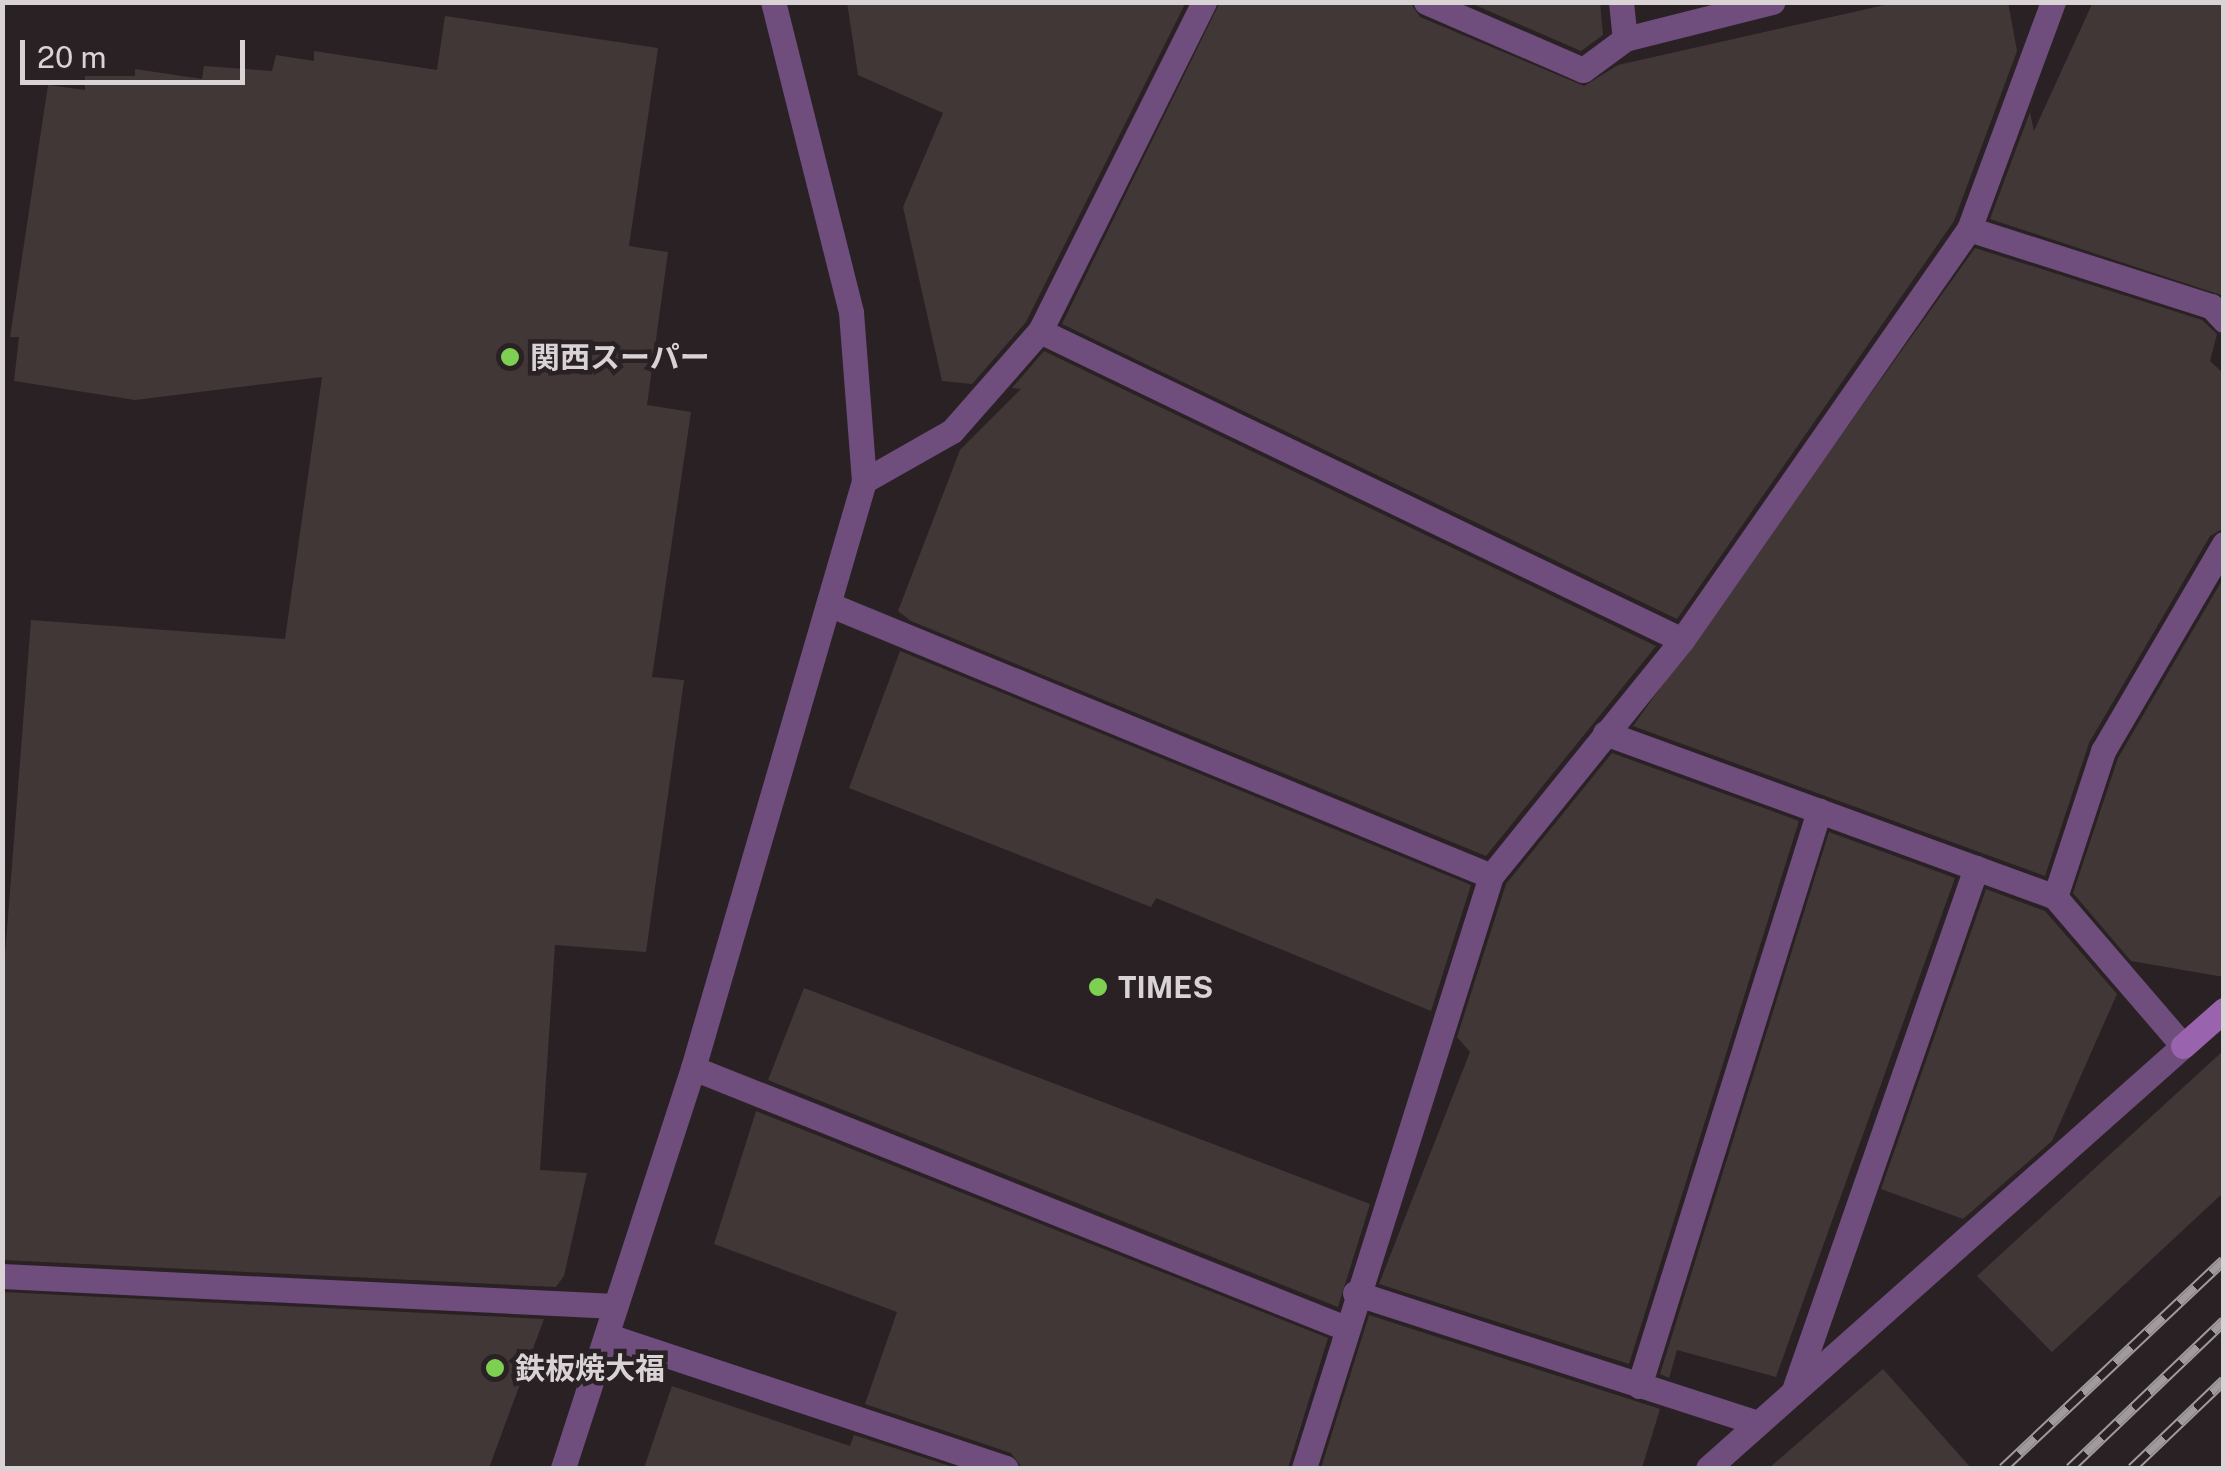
<!DOCTYPE html>
<html>
<head>
<meta charset="utf-8">
<style>
  body { margin:0 }
  #map { position:relative; width:2226px; height:1471px; overflow:hidden; background:#2a2125; font-family:"Public Sans","Noto Sans JP",sans-serif }
  div>[style] { position:absolute }
  .building>* { inset:0; background:#423737 }
  .lane>* { height:25px; margin:-12.5px; padding:0 12.5px; transform-origin:12.5px; border-radius:12.5px; background:#6f4d7c }
  .street>* { height:25px; margin:-12.5px; padding:0 12.5px; transform-origin:12.5px; border-radius:12.5px; background:#6f4d7c }
  .secondary>* { height:25px; margin:-12.5px; padding:0 12.5px; transform-origin:12.5px; border-radius:12.5px; background:#9963ae }
  .rail>* { height:11px; margin-top:-5.5px; transform-origin:0; background:repeating-linear-gradient(90deg,#2a2125 0 22px,#a19a9d 0 44px); box-sizing:border-box; border-block:2px solid #a19a9d }
  .dots>* { width:28px; height:28px; translate:-50% -50%; box-sizing:border-box; border:5px solid #2a2125; border-radius:50% }
  span { translate:-50% -50%; white-space:nowrap; text-align:center; line-height:1.15; -webkit-text-stroke:9px #2a2125; paint-order:stroke }
  .poi-label { font-size:30px; color:#d9d3d5; font-weight:700 }
  .left { translate:0 -50%; text-align:left }
  .frame { position:absolute; inset:0; border:5px solid #d9d3d5; pointer-events:none }
  .scale { position:absolute; left:20px; top:40px; width:225px; height:45px; box-sizing:border-box; border:5px solid #d9d3d5; border-top:0; padding-left:12px; font-size:30px; line-height:35px; white-space:nowrap; color:#d9d3d5; -webkit-text-stroke:8px #2a2125; paint-order:stroke }
</style>
</head>
<body>
<div id="map">
  <div class="building">
    <i style="clip-path:polygon(847px 2px,1186px 2px,1026px 322px,972px 384px,942px 381px,903px 207px,943px 113px,858px 75px)"></i>
    <i style="clip-path:polygon(1220px 2px,1410px 2px,1420px 17px,1584px 86px,1618px 65px,1898px 2px,2008px 2px,2017px 51px,1954px 221px,1677px 619px,1062px 324px)"></i>
    <i style="clip-path:polygon(1468px 2px,1600px 2px,1603px 35px,1581px 51px)"></i>
    <i style="clip-path:polygon(2093px 2px,2224px 2px,2224px 296px,1990px 219px,2030px 112px,2034px 131px)"></i>
    <i style="clip-path:polygon(445px 16px,658px 48px,629px 246px,668px 252px,647px 405px,691px 412px,652px 677px,684px 680px,646px 952px,555px 945px,540px 1170px,587px 1173px,564px 1276px,556px 1287px,2px 1260px,2px 994px,31px 620px,285px 639px,322px 377px,135px 400px,14px 381px,19px 337px,10px 337px,48px 85px,85px 90px,85px 76px,135px 76px,135px 69px,202px 79px,204px 66px,272px 71px,276px 55px,314px 61px,314px 51px,437px 70px)"></i>
    <i style="clip-path:polygon(1975px 248px,2202px 320px,2217px 334px,2210px 361px,2224px 374px,2224px 528px,2210px 536px,2089px 743px,2045px 876px,1633px 726px)"></i>
    <i style="clip-path:polygon(1044px 351px,1656px 646px,1486px 856px,911px 621px,898px 611px,960px 450px,1021px 389px,1012px 388px)"></i>
    <i style="clip-path:polygon(2224px 577px,2224px 977px,2131px 961px,2073px 893px,2118px 758px)"></i>
    <i style="clip-path:polygon(900px 651px,1471px 885px,1431px 1011px,1156px 898px,1151px 907px,849px 788px)"></i>
    <i style="clip-path:polygon(1612px 753px,1799px 821px,1629px 1364px,1379px 1284px,1470px 1052px,1457px 1037px,1506px 884px)"></i>
    <i style="clip-path:polygon(1829px 832px,1955px 878px,1776px 1377px,1677px 1350px,1669px 1378px,1660px 1374px)"></i>
    <i style="clip-path:polygon(1986px 889px,2045px 911px,2117px 994px,2052px 1141px,1963px 1219px,1881px 1189px)"></i>
    <i style="clip-path:polygon(804px 988px,1370px 1204px,1338px 1307px,768px 1080px)"></i>
    <i style="clip-path:polygon(2224px 1050px,2224px 1192px,2052px 1352px,1977px 1276px)"></i>
    <i style="clip-path:polygon(756px 1111px,1328px 1338px,1288px 1468px,1022px 1468px,1011px 1453px,865px 1404px,897px 1312px,714px 1244px)"></i>
    <i style="clip-path:polygon(2px 1292px,544px 1319px,489px 1468px,2px 1468px)"></i>
    <i style="clip-path:polygon(1369px 1315px,1660px 1409px,1642px 1468px,1321px 1468px)"></i>
    <i style="clip-path:polygon(1883px 1369px,1971px 1468px,1769px 1468px)"></i>
    <i style="clip-path:polygon(672px 1386px,850px 1446px,854px 1435px,956px 1468px,644px 1468px)"></i>
  </div>
  <div class="lane">
    <i style="left:1621px;top:2px;width:37px;rotate:84deg"></i>
    <i style="left:1040px;top:331px;width:712px;rotate:25.7deg"></i>
    <i style="left:833px;top:606px;width:711px;rotate:22.31deg"></i>
    <i style="left:693px;top:1068px;width:700px;rotate:21.73deg"></i>
    <i style="left:609px;top:1336px;width:418px;rotate:18.4deg"></i>
    <i style="left:1639px;top:1386px;width:603px;rotate:-72.62deg"></i>
    <i style="left:1794px;top:1390px;width:553px;rotate:-70.78deg"></i>
  </div>
  <div class="street">
    <i style="left:1426px;top:2px;width:171px;rotate:23.4deg"></i>
    <i style="left:1583px;top:70px;width:52px;rotate:-36.4deg"></i>
    <i style="left:1625px;top:39px;width:152px;rotate:-14.1deg"></i>
    <i style="left:1969px;top:229px;width:254px;rotate:17.7deg"></i>
    <i style="left:2211px;top:306px;width:19px;rotate:47deg"></i>
    <i style="left:864px;top:481px;width:101px;rotate:-29.6deg"></i>
    <i style="left:952px;top:431px;width:133px;rotate:-48.7deg"></i>
    <i style="left:1040px;top:331px;width:368px;rotate:-63.5deg"></i>
    <i style="left:1605px;top:733px;width:479px;rotate:20deg"></i>
    <i style="left:2055px;top:897px;width:196px;rotate:49.3deg"></i>
    <i style="left:2183px;top:1046px;width:635px;rotate:138.38deg"></i>
    <i style="left:2055px;top:897px;width:154px;rotate:-71.8deg"></i>
    <i style="left:2103px;top:751px;width:240px;rotate:-59.7deg"></i>
    <i style="left:2px;top:1276px;width:614px;rotate:2.8deg"></i>
    <i style="left:1355px;top:1293px;width:422px;rotate:17.9deg"></i>
    <i style="left:563px;top:1468px;width:421px;rotate:-72deg"></i>
    <i style="left:693px;top:1068px;width:611px;rotate:-73.76deg"></i>
    <i style="left:864px;top:481px;width:169px;rotate:-94.4deg"></i>
    <i style="left:851px;top:312px;width:320px;rotate:-104.1deg"></i>
    <i style="left:1304px;top:1468px;width:621px;rotate:-72.47deg"></i>
    <i style="left:1491px;top:876px;width:304px;rotate:-51deg"></i>
    <i style="left:1682px;top:640px;width:501px;rotate:-55.07deg"></i>
    <i style="left:1969px;top:229px;width:242px;rotate:-69.7deg"></i>
  </div>
  <div class="secondary">
    <i style="left:2183px;top:1046px;width:55px;rotate:-41.3deg"></i>
  </div>
  <div class="rail">
    <i style="left:2003px;top:1468px;width:303px;rotate:-43.3deg"></i>
    <i style="left:2070px;top:1468px;width:213px;rotate:-43.7deg"></i>
    <i style="left:2132px;top:1468px;width:127px;rotate:-43.7deg"></i>
  </div>
  <div class="dots">
    <i style="left:510px;top:357px;background:#7ed053"></i>
    <i style="left:1098px;top:987px;background:#7ed053"></i>
    <i style="left:495px;top:1368px;background:#7ed053"></i>
  </div>
  <div class="poi-label">
    <span class="left" style="left:530px;top:357px">関西スーパー</span>
    <span class="left" style="left:1118px;top:987px">TIMES</span>
    <span class="left" style="left:515px;top:1368px">鉄板焼大福</span>
  </div>
  <div class="frame"></div>
  <div class="scale">20 m</div>
</div>
</body>
</html>
